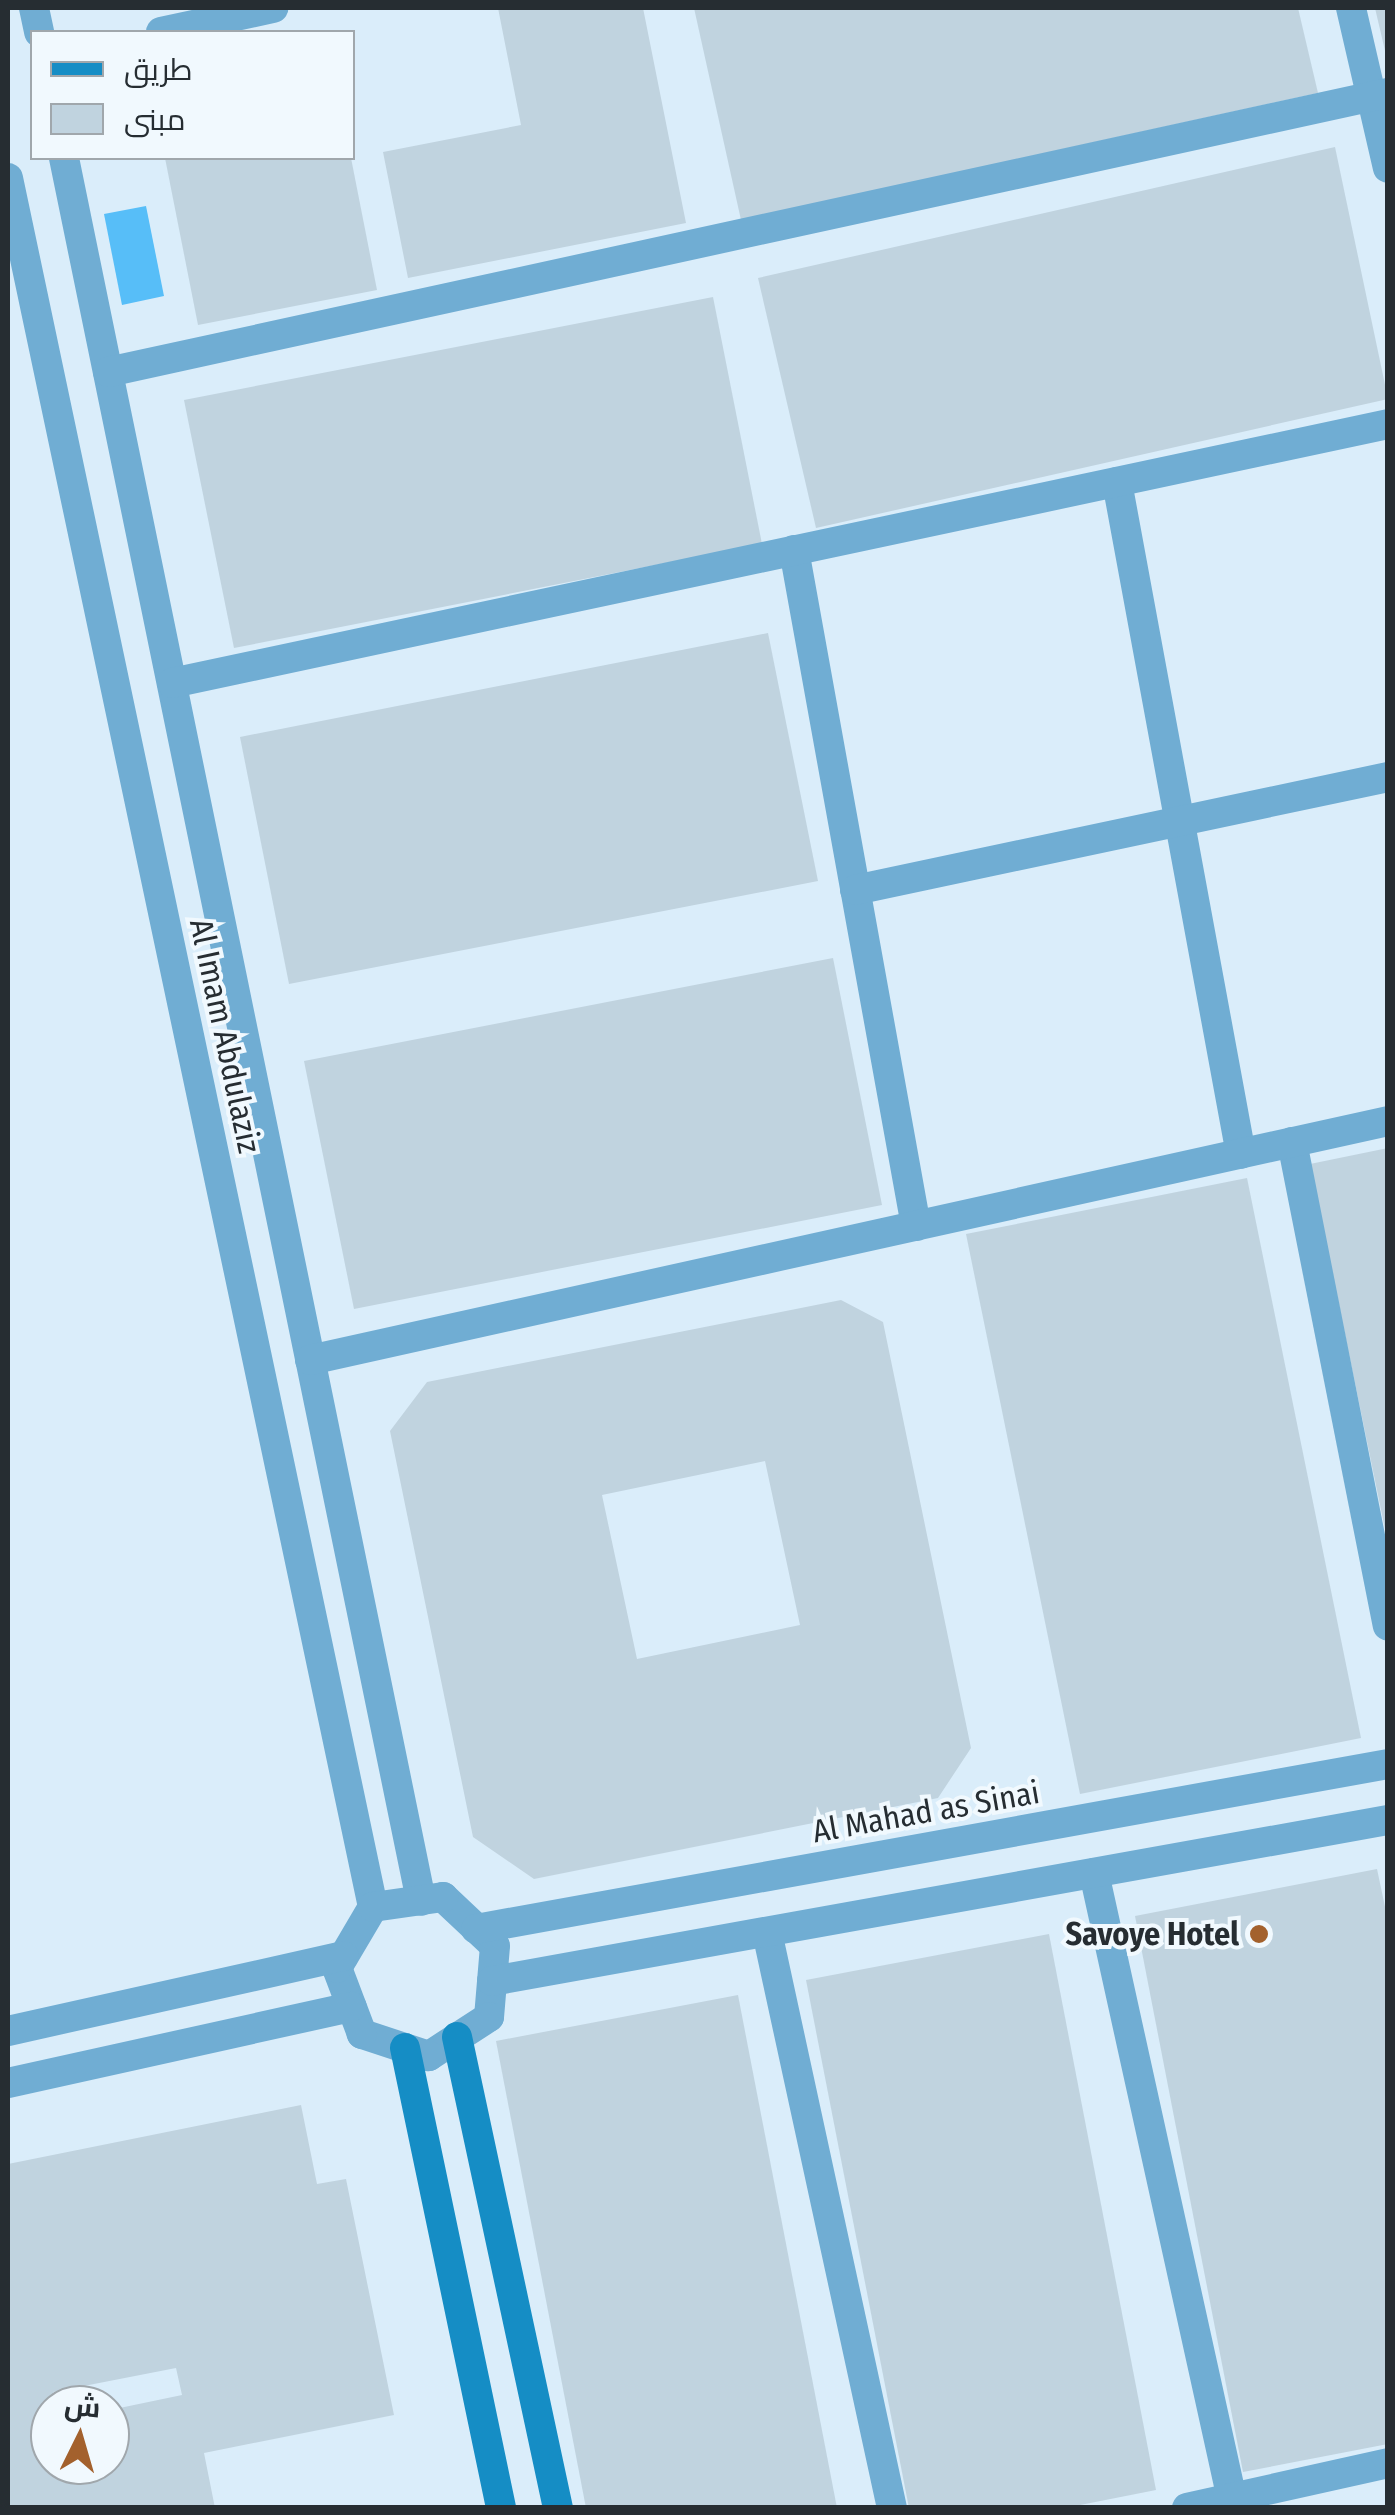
<!DOCTYPE html>
<html>
<head>
<meta charset="utf-8">
<style>
  body { margin:0 }
  #map { position:relative; width:1395px; height:2515px; overflow:hidden; background:#daedfa; font-family:"Fira Sans Condensed",Cairo,sans-serif }
  div>[style] { position:absolute }
  .water>* { inset:0; background:#57bef8 }
  .building>* { inset:0; background:#c0d3df }
  .street>* { height:30px; margin:-15px; padding:0 15px; transform-origin:15px; border-radius:15px; background:#70add3 }
  .secondary>* { height:30px; margin:-15px; padding:0 15px; transform-origin:15px; border-radius:15px; background:#158dc5 }
  .dots>* { width:28px; height:28px; translate:-50% -50%; box-sizing:border-box; border:5px solid #f1f9fe; border-radius:50% }
  span { translate:-50% -50%; white-space:nowrap; text-align:center; line-height:1.15; -webkit-text-stroke:8px #f1f9fe; paint-order:stroke }
  .street-label { font-size:32px; color:#262d32 }
  .poi-label { font-size:32px; color:#262d32; font-weight:700 }
  .right { translate:-100% -50%; text-align:right }
  .frame { position:absolute; inset:0; border:10px solid #262d32; pointer-events:none }
  .legend { position:absolute; left:30px; top:30px; width:325px; height:130px; box-sizing:border-box; background:#f1f9fe; border:2px solid #a0a7ac; margin:0; padding:12px 18px; list-style:none; font-size:30px; color:#262d32 }
  .legend li { display:flex; align-items:center; gap:20px; height:50px }
  .legend b { width:50px; border:2px solid #a0a7ac }
  .north { position:absolute; left:30px; top:2385px; width:100px; height:100px; box-sizing:border-box; background:#f1f9fe; border:2px solid #a0a7ac; border-radius:50%; rotate:5deg; font-size:28px; font-weight:700; line-height:40px; text-align:center; color:#262d32 }
  .north::after { content:''; display:block; margin:auto; width:35px; height:45px; background:#a3612d; clip-path:polygon(50% 0,100% 100%,50% 72%,0 100%) }
</style>
</head>
<body>
<div id="map">
  <div class="water">
    <i style="clip-path:polygon(146px 206px,164px 296px,122px 305px,104px 214px)"></i>
  </div>
  <div class="building">
    <i style="clip-path:polygon(498px 8px,643px 8px,686px 223px,408px 278px,383px 152px,521px 125px)"></i>
    <i style="clip-path:polygon(694px 8px,1298px 8px,1318px 93px,741px 220px)"></i>
    <i style="clip-path:polygon(1375px 8px,1388px 8px,1388px 54px,1386px 55px)"></i>
    <i style="clip-path:polygon(1335px 147px,1388px 399px,816px 528px,758px 278px)"></i>
    <i style="clip-path:polygon(165px 158px,351px 158px,377px 290px,198px 325px)"></i>
    <i style="clip-path:polygon(713px 297px,762px 544px,234px 648px,184px 400px)"></i>
    <i style="clip-path:polygon(768px 633px,818px 881px,289px 984px,240px 737px)"></i>
    <i style="clip-path:polygon(833px 958px,882px 1205px,354px 1309px,304px 1061px)"></i>
    <i style="clip-path:polygon(1388px 1148px,1388px 1534px,1386px 1534px,1310px 1164px)"></i>
    <i style="clip-path:polygon(1247px 1178px,1361px 1738px,1080px 1794px,966px 1234px)"></i>
    <i style="clip-path:polygon(evenodd,841px 1300px,883px 1322px,971px 1748px,938px 1798px,534px 1879px,473px 1837px,390px 1431px,427px 1382px,841px 1300px,765px 1461px,800px 1625px,637px 1659px,602px 1495px,765px 1461px)"></i>
    <i style="clip-path:polygon(1377px 1869px,1388px 1921px,1388px 2444px,1243px 2472px,1135px 1916px)"></i>
    <i style="clip-path:polygon(1049px 1934px,1156px 2490px,1065px 2508px,909px 2508px,806px 1980px)"></i>
    <i style="clip-path:polygon(738px 1995px,837px 2508px,586px 2508px,496px 2041px)"></i>
    <i style="clip-path:polygon(evenodd,301px 2105px,317px 2184px,346px 2179px,394px 2415px,204px 2453px,215px 2508px,8px 2508px,8px 2164px,301px 2105px,176px 2368px,182px 2395px,110px 2410px,110px 2465px,50px 2465px,53px 2392px,176px 2368px)"></i>
  </div>
  <div class="street">
    <i style="left:34px;top:8px;width:25px;rotate:78deg"></i>
    <i style="left:1351px;top:8px;width:164px;rotate:77deg"></i>
    <i style="left:161px;top:32px;width:115px;rotate:-12.1deg"></i>
    <i style="left:64px;top:158px;width:1779px;rotate:78.42deg"></i>
    <i style="left:8px;top:178px;width:1767px;rotate:78.08deg"></i>
    <i style="left:108px;top:372px;width:1310px;rotate:-12.3deg"></i>
    <i style="left:1117px;top:482px;width:683px;rotate:79.55deg"></i>
    <i style="left:794px;top:550px;width:687px;rotate:79.77deg"></i>
    <i style="left:172px;top:683px;width:1243px;rotate:-12.02deg"></i>
    <i style="left:855px;top:890px;width:545px;rotate:-11.97deg"></i>
    <i style="left:1292px;top:1142px;width:493px;rotate:78.8deg"></i>
    <i style="left:310px;top:1360px;width:1104px;rotate:-12.5deg"></i>
    <i style="left:1094px;top:1873px;width:650px;rotate:77.57deg"></i>
    <i style="left:443px;top:1897px;width:71px;rotate:43.3deg"></i>
    <i style="left:495px;top:1946px;width:71px;rotate:94.8deg"></i>
    <i style="left:489px;top:2017px;width:72px;rotate:147deg"></i>
    <i style="left:429px;top:2056px;width:71px;rotate:-161.8deg"></i>
    <i style="left:362px;top:2034px;width:71px;rotate:-110.7deg"></i>
    <i style="left:337px;top:1968px;width:71px;rotate:-59.5deg"></i>
    <i style="left:373px;top:1907px;width:71px;rotate:-8.1deg"></i>
    <i style="left:476px;top:1929px;width:927px;rotate:-10.26deg"></i>
    <i style="left:767px;top:1932px;width:589px;rotate:77.76deg"></i>
    <i style="left:492px;top:1981px;width:910px;rotate:-10.19deg"></i>
    <i style="left:8px;top:2031px;width:344px;rotate:-12.6deg"></i>
    <i style="left:8px;top:2083px;width:352px;rotate:-12.5deg"></i>
    <i style="left:1187px;top:2508px;width:206px;rotate:-12.6deg"></i>
  </div>
  <div class="secondary">
    <i style="left:457px;top:2037px;width:482px;rotate:77.9deg"></i>
    <i style="left:405px;top:2048px;width:470px;rotate:78.2deg"></i>
  </div>
  <div class="dots">
    <i style="left:1259px;top:1934px;background:#a3612d"></i>
  </div>
  <div class="street-label">
    <span style="left:225px;top:1036px;rotate:78deg">Al Imam Abdulaziz</span>
    <span style="left:926px;top:1812px;rotate:-10deg">Al Mahad as Sinai</span>
  </div>
  <div class="poi-label">
    <span class="right" style="left:1239px;top:1934px">Savoye Hotel</span>
  </div>
  <div class="frame"></div>
  <ul class="legend">
  <li><b style="height:12px;background:#158dc5"></b>طريق</li>
  <li><b style="height:28px;background:#c0d3df"></b>مبنى</li>
  </ul>
  <div class="north">ش</div>
</div>
</body>
</html>
